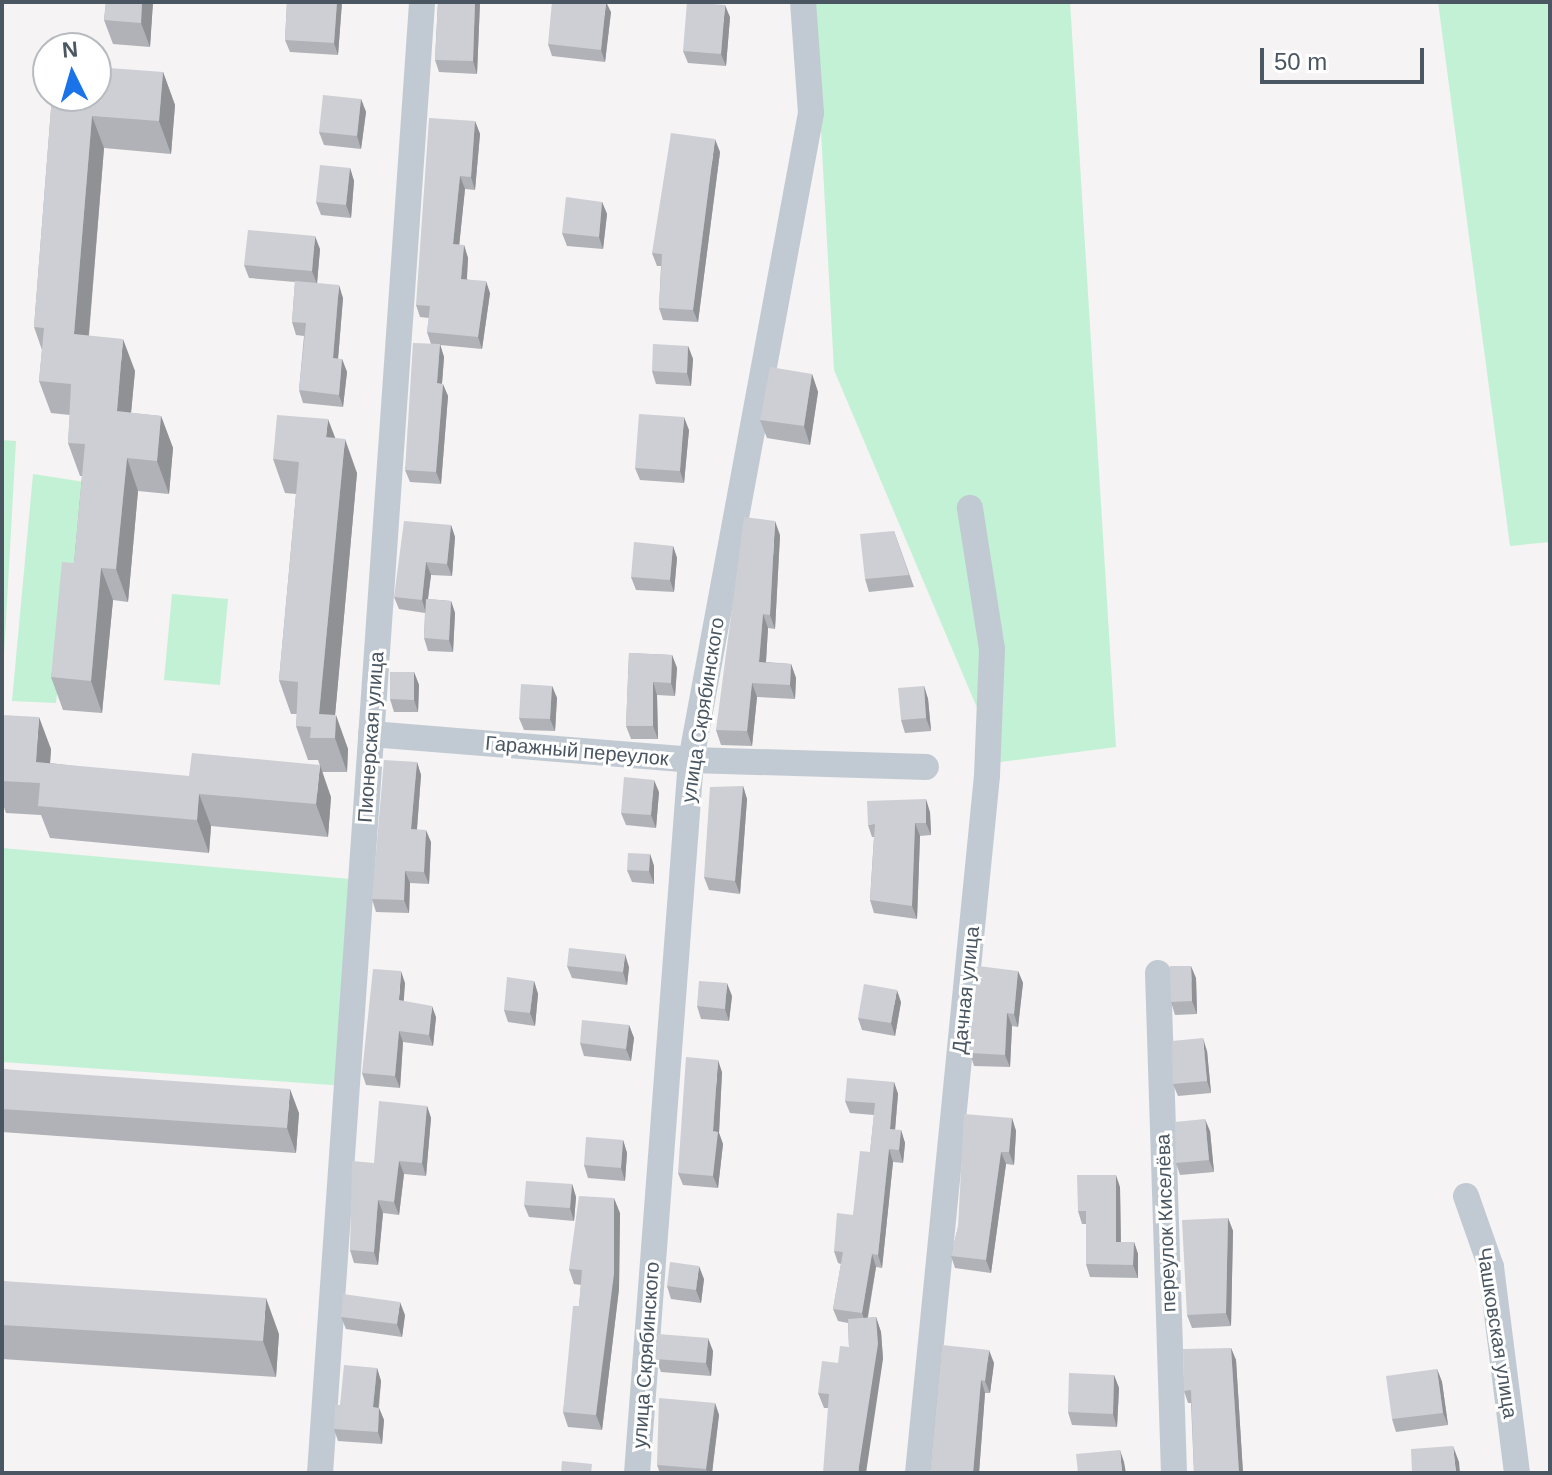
<!DOCTYPE html>
<html>
<head>
<meta charset="utf-8">
<style>
  body { margin:0 }
  #map { position:relative; width:1552px; height:1475px; overflow:hidden; background:#f5f3f3; font-family:Arial,sans-serif }
  div>[style] { position:absolute }
  .green>* { inset:0; background:#c3f1d5 }
  .minor>* { height:26px; margin:-13px; padding:0 13px; transform-origin:13px; border-radius:13px; background:#c1cad2 }
  .wall>* { inset:0; background:#b0b2b7 }
  .shaded-wall>* { inset:0; background:#909195 }
  .building>* { inset:0; background:#cdcfd5 }
  span { translate:-50% -50%; white-space:nowrap; text-align:center; line-height:1.15; -webkit-text-stroke:6px #fff; paint-order:stroke }
  .street-label { font-size:20px; color:#4a5661 }
  .frame { position:absolute; inset:0; border:4px solid #4a5661; pointer-events:none }
  .north { position:absolute; left:32px; top:32px; width:80px; height:80px; box-sizing:border-box; background:#fff; border:2px solid #b7bbc0; border-radius:50%; rotate:355deg; font-size:22px; font-weight:700; line-height:32px; text-align:center; color:#4a5661 }
  .north::after { content:''; display:block; margin:auto; width:28px; height:36px; background:#1a73e8; clip-path:polygon(50% 0,100% 100%,50% 72%,0 100%) }
  .scale { position:absolute; left:1260px; top:48px; width:164px; height:36px; box-sizing:border-box; border:4px solid #4a5661; border-top:0; padding-left:10px; font-size:24px; line-height:28px; white-space:nowrap; color:#4a5661; -webkit-text-stroke:6px #fff; paint-order:stroke }
</style>
</head>
<body>
<div id="map">
  <div class="green">
    <i style="clip-path:polygon(814px 2px,1070px 2px,1116px 747px,1000px 762px,834px 370px)"></i>
    <i style="clip-path:polygon(1438px 2px,1550px 2px,1550px 542px,1510px 546px)"></i>
    <i style="clip-path:polygon(2px 440px,16px 441px,2px 691px)"></i>
    <i style="clip-path:polygon(33px 474px,91px 483px,68px 594px,56px 703px,12px 701px)"></i>
    <i style="clip-path:polygon(172px 594px,228px 599px,220px 685px,164px 680px)"></i>
    <i style="clip-path:polygon(2px 848px,350px 879px,346px 1086px,2px 1062px)"></i>
  </div>
  <div class="minor">
    <i style="left:371px;top:734px;width:321px;rotate:4.6deg"></i>
    <i style="left:691px;top:760px;width:235px;rotate:1.7deg"></i>
    <i style="left:1158px;top:973px;width:500px;rotate:88.17deg"></i>
    <i style="left:1466px;top:1196px;width:75px;rotate:70.6deg"></i>
    <i style="left:1491px;top:1267px;width:208px;rotate:82.8deg"></i>
    <i style="left:320px;top:1473px;width:1475px;rotate:-86.03deg"></i>
    <i style="left:637px;top:1473px;width:715px;rotate:-85.67deg"></i>
    <i style="left:691px;top:760px;width:658px;rotate:-79.49deg"></i>
    <i style="left:811px;top:113px;width:111px;rotate:-94.1deg"></i>
    <i style="left:918px;top:1473px;width:701px;rotate:-84.35deg"></i>
    <i style="left:987px;top:775px;width:126px;rotate:-87.7deg"></i>
    <i style="left:992px;top:649px;width:143px;rotate:-98.9deg"></i>
  </div>
  <div class="wall">
    <i style="clip-path:polygon(106px 2px,153px 2px,150px 47px,113px 44px,104px 20px)"></i>
    <i style="clip-path:polygon(287px 2px,342px 2px,338px 55px,290px 52px,285px 40px)"></i>
    <i style="clip-path:polygon(438px 2px,480px 2px,477px 74px,439px 72px,435px 60px)"></i>
    <i style="clip-path:polygon(611px 12px,605px 62px,552px 56px,548px 44px)"></i>
    <i style="clip-path:polygon(730px 17px,726px 66px,688px 63px,683px 51px)"></i>
    <i style="clip-path:polygon(163px 72px,175px 105px,171px 154px,104px 148px,89px 336px,135px 371px,131px 413px,161px 416px,173px 448px,169px 494px,138px 491px,128px 602px,113px 600px,102px 713px,63px 710px,51px 677px,74px 563px,82px 476px,80px 476px,68px 443px,70px 415px,51px 413px,39px 381px,42px 350px,34px 327px,52px 96px)"></i>
    <i style="clip-path:polygon(361px 99px,366px 112px,361px 149px,324px 145px,319px 132px)"></i>
    <i style="clip-path:polygon(475px 121px,480px 134px,475px 190px,465px 189px,459px 245px,464px 245px,468px 258px,467px 279px,490px 293px,482px 349px,440px 345px,444px 357px,442px 384px,448px 396px,441px 484px,410px 482px,405px 470px,431px 344px,427px 332px,429px 318px,420px 317px,416px 305px)"></i>
    <i style="clip-path:polygon(720px 152px,698px 322px,663px 320px,659px 308px,661px 266px,657px 266px,652px 253px)"></i>
    <i style="clip-path:polygon(350px 168px,354px 181px,351px 218px,321px 215px,316px 202px)"></i>
    <i style="clip-path:polygon(602px 202px,607px 214px,603px 249px,567px 246px,562px 233px)"></i>
    <i style="clip-path:polygon(320px 249px,317px 283px,343px 298px,338px 359px,342px 359px,347px 372px,343px 407px,303px 403px,299px 390px,304px 336px,296px 335px,292px 322px,295px 282px,249px 278px,244px 265px)"></i>
    <i style="clip-path:polygon(688px 346px,693px 359px,691px 386px,656px 384px,652px 371px)"></i>
    <i style="clip-path:polygon(812px 374px,818px 392px,810px 445px,767px 438px,760px 420px)"></i>
    <i style="clip-path:polygon(689px 430px,684px 483px,640px 480px,635px 468px)"></i>
    <i style="clip-path:polygon(335px 438px,357px 473px,335px 715px,348px 749px,347px 772px,322px 772px,318px 760px,308px 760px,296px 726px,297px 714px,291px 714px,279px 680px,296px 494px,285px 493px,273px 459px)"></i>
    <i style="clip-path:polygon(451px 525px,455px 537px,452px 576px,431px 575px,428px 599px,451px 601px,455px 613px,453px 652px,428px 651px,424px 638px,425px 613px,399px 609px,394px 597px)"></i>
    <i style="clip-path:polygon(894px 531px,914px 587px,869px 592px,865px 579px)"></i>
    <i style="clip-path:polygon(780px 535px,775px 629px,768px 628px,766px 662px,791px 664px,796px 678px,795px 699px,757px 697px,752px 746px,721px 745px,716px 730px)"></i>
    <i style="clip-path:polygon(673px 546px,677px 558px,674px 592px,636px 590px,631px 577px)"></i>
    <i style="clip-path:polygon(629px 653px,672px 655px,677px 668px,675px 696px,657px 695px,658px 739px,631px 739px,626px 726px)"></i>
    <i style="clip-path:polygon(414px 672px,419px 685px,418px 712px,394px 712px,390px 699px)"></i>
    <i style="clip-path:polygon(552px 686px,557px 698px,555px 731px,524px 730px,519px 718px)"></i>
    <i style="clip-path:polygon(924px 686px,928px 699px,931px 731px,905px 733px,901px 720px)"></i>
    <i style="clip-path:polygon(2px 715px,51px 749px,50px 763px,331px 797px,328px 837px,211px 826px,209px 853px,50px 838px,41px 815px,6px 813px,2px 802px)"></i>
    <i style="clip-path:polygon(417px 762px,421px 775px,417px 829px,431px 842px,429px 884px,410px 883px,409px 913px,376px 912px,372px 899px)"></i>
    <i style="clip-path:polygon(743px 786px,747px 799px,740px 894px,709px 890px,704px 877px)"></i>
    <i style="clip-path:polygon(659px 792px,656px 828px,626px 825px,621px 813px)"></i>
    <i style="clip-path:polygon(930px 812px,931px 835px,920px 836px,917px 919px,874px 913px,870px 900px,874px 837px,872px 837px,868px 825px)"></i>
    <i style="clip-path:polygon(650px 854px,654px 866px,654px 884px,632px 882px,627px 870px)"></i>
    <i style="clip-path:polygon(567px 966px,629px 967px,627px 985px,572px 978px)"></i>
    <i style="clip-path:polygon(1018px 971px,1023px 983px,1018px 1027px,1012px 1026px,1010px 1067px,974px 1066px,970px 1053px)"></i>
    <i style="clip-path:polygon(1196px 978px,1197px 1014px,1175px 1015px,1171px 1002px)"></i>
    <i style="clip-path:polygon(534px 981px,538px 994px,535px 1026px,508px 1022px,504px 1010px)"></i>
    <i style="clip-path:polygon(405px 983px,403px 1001px,436px 1017px,433px 1046px,403px 1042px,400px 1088px,366px 1085px,362px 1073px)"></i>
    <i style="clip-path:polygon(732px 996px,729px 1021px,701px 1019px,697px 1006px)"></i>
    <i style="clip-path:polygon(901px 1002px,895px 1036px,862px 1030px,858px 1018px)"></i>
    <i style="clip-path:polygon(629px 1025px,634px 1038px,631px 1061px,584px 1056px,580px 1043px)"></i>
    <i style="clip-path:polygon(1207px 1051px,1211px 1093px,1178px 1096px,1173px 1084px)"></i>
    <i style="clip-path:polygon(2px 1069px,299px 1113px,296px 1153px,2px 1132px)"></i>
    <i style="clip-path:polygon(722px 1072px,719px 1133px,723px 1144px,718px 1188px,683px 1185px,678px 1173px)"></i>
    <i style="clip-path:polygon(894px 1082px,898px 1094px,895px 1130px,901px 1130px,905px 1143px,903px 1163px,893px 1162px,882px 1268px,876px 1267px,868px 1318px,876px 1317px,881px 1332px,883px 1359px,828px 1408px,824px 1408px,818px 1393px,849px 1347px,848px 1323px,838px 1321px,833px 1309px,841px 1264px,838px 1263px,834px 1251px,853px 1215px,870px 1152px,874px 1115px,850px 1113px,845px 1101px)"></i>
    <i style="clip-path:polygon(427px 1106px,431px 1118px,426px 1176px,404px 1174px,399px 1215px,383px 1213px,378px 1265px,354px 1263px,350px 1250px,374px 1163px)"></i>
    <i style="clip-path:polygon(1012px 1118px,1016px 1131px,1014px 1165px,1006px 1164px,991px 1273px,955px 1268px,951px 1256px,958px 1227px)"></i>
    <i style="clip-path:polygon(1210px 1131px,1214px 1172px,1180px 1175px,1176px 1163px)"></i>
    <i style="clip-path:polygon(623px 1140px,627px 1153px,625px 1181px,588px 1178px,584px 1165px)"></i>
    <i style="clip-path:polygon(572px 1184px,576px 1197px,574px 1221px,529px 1217px,524px 1205px)"></i>
    <i style="clip-path:polygon(1120px 1187px,1121px 1242px,1134px 1242px,1138px 1254px,1138px 1278px,1090px 1277px,1086px 1264px,1086px 1224px,1082px 1224px,1078px 1211px)"></i>
    <i style="clip-path:polygon(620px 1213px,619px 1289px,602px 1430px,568px 1427px,563px 1412px,579px 1306px,581px 1285px,574px 1284px,569px 1269px)"></i>
    <i style="clip-path:polygon(1228px 1218px,1233px 1231px,1231px 1326px,1192px 1328px,1187px 1315px)"></i>
    <i style="clip-path:polygon(704px 1279px,701px 1303px,671px 1299px,667px 1286px)"></i>
    <i style="clip-path:polygon(2px 1281px,279px 1334px,276px 1377px,2px 1359px)"></i>
    <i style="clip-path:polygon(405px 1315px,402px 1337px,346px 1329px,341px 1317px)"></i>
    <i style="clip-path:polygon(942px 1345px,994px 1363px,990px 1393px,985px 1393px,979px 1473px,931px 1473px,930px 1472px)"></i>
    <i style="clip-path:polygon(1231px 1348px,1236px 1360px,1243px 1473px,1194px 1473px,1191px 1403px,1188px 1403px,1184px 1391px)"></i>
    <i style="clip-path:polygon(713px 1351px,711px 1376px,661px 1372px,656px 1359px)"></i>
    <i style="clip-path:polygon(377px 1368px,381px 1381px,379px 1408px,384px 1420px,382px 1444px,338px 1441px,334px 1429px,340px 1405px)"></i>
    <i style="clip-path:polygon(1437px 1369px,1442px 1382px,1448px 1425px,1396px 1432px,1392px 1419px)"></i>
    <i style="clip-path:polygon(1114px 1375px,1119px 1388px,1117px 1427px,1072px 1425px,1068px 1412px)"></i>
    <i style="clip-path:polygon(715px 1403px,719px 1415px,712px 1473px,660px 1473px,657px 1465px)"></i>
  </div>
  <div class="shaded-wall">
    <i style="clip-path:polygon(142px 2px,153px 2px,150px 47px,141px 23px)"></i>
    <i style="clip-path:polygon(337px 2px,342px 2px,338px 55px,334px 43px)"></i>
    <i style="clip-path:polygon(475px 2px,480px 2px,477px 74px,473px 61px)"></i>
    <i style="clip-path:polygon(606px 2px,611px 12px,605px 62px,601px 50px)"></i>
    <i style="clip-path:polygon(725px 5px,730px 17px,726px 66px,721px 54px)"></i>
    <i style="clip-path:polygon(163px 72px,175px 105px,171px 154px,159px 121px)"></i>
    <i style="clip-path:polygon(361px 99px,366px 112px,361px 149px,357px 136px)"></i>
    <i style="clip-path:polygon(92px 116px,104px 148px,86px 367px,74px 334px)"></i>
    <i style="clip-path:polygon(475px 121px,480px 134px,475px 190px,471px 177px)"></i>
    <i style="clip-path:polygon(715px 139px,720px 152px,698px 322px,693px 310px)"></i>
    <i style="clip-path:polygon(350px 168px,354px 181px,351px 218px,346px 205px)"></i>
    <i style="clip-path:polygon(460px 176px,465px 189px,458px 257px,453px 244px)"></i>
    <i style="clip-path:polygon(602px 202px,607px 214px,603px 249px,599px 237px)"></i>
    <i style="clip-path:polygon(315px 236px,320px 249px,317px 284px,312px 271px)"></i>
    <i style="clip-path:polygon(464px 245px,468px 258px,466px 291px,461px 279px)"></i>
    <i style="clip-path:polygon(486px 281px,490px 293px,482px 349px,478px 337px)"></i>
    <i style="clip-path:polygon(339px 285px,343px 298px,337px 371px,333px 358px)"></i>
    <i style="clip-path:polygon(123px 339px,135px 371px,128px 444px,117px 411px)"></i>
    <i style="clip-path:polygon(440px 344px,444px 357px,441px 396px,437px 383px)"></i>
    <i style="clip-path:polygon(688px 346px,693px 359px,691px 386px,687px 373px)"></i>
    <i style="clip-path:polygon(342px 359px,347px 372px,343px 407px,339px 395px)"></i>
    <i style="clip-path:polygon(812px 374px,818px 392px,810px 445px,804px 426px)"></i>
    <i style="clip-path:polygon(443px 384px,448px 396px,441px 484px,436px 472px)"></i>
    <i style="clip-path:polygon(161px 416px,173px 448px,169px 494px,157px 461px)"></i>
    <i style="clip-path:polygon(684px 417px,689px 430px,684px 483px,680px 471px)"></i>
    <i style="clip-path:polygon(328px 419px,341px 453px,326px 437px)"></i>
    <i style="clip-path:polygon(345px 439px,357px 473px,333px 738px,319px 714px)"></i>
    <i style="clip-path:polygon(127px 458px,138px 491px,128px 602px,116px 569px)"></i>
    <i style="clip-path:polygon(775px 521px,780px 535px,775px 629px,770px 615px)"></i>
    <i style="clip-path:polygon(451px 525px,455px 537px,452px 576px,447px 564px)"></i>
    <i style="clip-path:polygon(673px 546px,677px 558px,674px 592px,670px 580px)"></i>
    <i style="clip-path:polygon(426px 562px,431px 575px,426px 613px,422px 600px)"></i>
    <i style="clip-path:polygon(101px 568px,113px 600px,102px 713px,91px 681px)"></i>
    <i style="clip-path:polygon(451px 601px,455px 613px,453px 652px,449px 640px)"></i>
    <i style="clip-path:polygon(763px 614px,768px 628px,765px 677px,759px 662px)"></i>
    <i style="clip-path:polygon(672px 655px,677px 668px,675px 696px,671px 683px)"></i>
    <i style="clip-path:polygon(791px 664px,796px 678px,795px 699px,790px 685px)"></i>
    <i style="clip-path:polygon(414px 672px,419px 685px,418px 712px,414px 700px)"></i>
    <i style="clip-path:polygon(653px 682px,657px 695px,658px 739px,653px 726px)"></i>
    <i style="clip-path:polygon(752px 683px,757px 697px,752px 746px,747px 731px)"></i>
    <i style="clip-path:polygon(552px 686px,557px 698px,555px 731px,550px 719px)"></i>
    <i style="clip-path:polygon(924px 686px,928px 699px,931px 731px,926px 718px)"></i>
    <i style="clip-path:polygon(336px 715px,348px 749px,347px 772px,335px 738px)"></i>
    <i style="clip-path:polygon(39px 717px,51px 749px,48px 794px,36px 762px)"></i>
    <i style="clip-path:polygon(417px 762px,421px 775px,416px 841px,411px 829px)"></i>
    <i style="clip-path:polygon(320px 765px,331px 797px,328px 837px,316px 804px)"></i>
    <i style="clip-path:polygon(654px 780px,659px 792px,656px 828px,651px 815px)"></i>
    <i style="clip-path:polygon(743px 786px,747px 799px,740px 894px,735px 881px)"></i>
    <i style="clip-path:polygon(199px 794px,211px 826px,209px 853px,197px 820px)"></i>
    <i style="clip-path:polygon(926px 799px,930px 812px,931px 835px,926px 823px)"></i>
    <i style="clip-path:polygon(915px 823px,920px 836px,917px 919px,912px 906px)"></i>
    <i style="clip-path:polygon(426px 830px,431px 842px,429px 884px,424px 872px)"></i>
    <i style="clip-path:polygon(650px 854px,654px 866px,654px 884px,649px 871px)"></i>
    <i style="clip-path:polygon(405px 871px,410px 883px,409px 913px,404px 900px)"></i>
    <i style="clip-path:polygon(625px 954px,629px 967px,627px 985px,623px 972px)"></i>
    <i style="clip-path:polygon(1191px 966px,1196px 978px,1197px 1014px,1192px 1001px)"></i>
    <i style="clip-path:polygon(401px 971px,405px 983px,403px 1012px,399px 1000px)"></i>
    <i style="clip-path:polygon(1018px 971px,1023px 983px,1018px 1027px,1014px 1014px)"></i>
    <i style="clip-path:polygon(534px 981px,538px 994px,535px 1026px,530px 1013px)"></i>
    <i style="clip-path:polygon(727px 983px,732px 996px,729px 1021px,725px 1009px)"></i>
    <i style="clip-path:polygon(897px 990px,901px 1002px,895px 1036px,891px 1023px)"></i>
    <i style="clip-path:polygon(432px 1006px,436px 1017px,433px 1046px,429px 1035px)"></i>
    <i style="clip-path:polygon(1007px 1013px,1012px 1026px,1010px 1067px,1005px 1055px)"></i>
    <i style="clip-path:polygon(629px 1025px,634px 1038px,631px 1061px,626px 1049px)"></i>
    <i style="clip-path:polygon(399px 1031px,403px 1042px,400px 1088px,395px 1076px)"></i>
    <i style="clip-path:polygon(1203px 1038px,1207px 1051px,1211px 1093px,1207px 1081px)"></i>
    <i style="clip-path:polygon(718px 1060px,722px 1072px,719px 1133px,723px 1144px,718px 1188px,713px 1176px,713px 1131px)"></i>
    <i style="clip-path:polygon(894px 1082px,898px 1094px,894px 1142px,890px 1129px)"></i>
    <i style="clip-path:polygon(290px 1089px,299px 1113px,296px 1153px,287px 1128px)"></i>
    <i style="clip-path:polygon(427px 1106px,431px 1118px,426px 1176px,422px 1163px)"></i>
    <i style="clip-path:polygon(1012px 1118px,1016px 1131px,1014px 1165px,1009px 1152px)"></i>
    <i style="clip-path:polygon(1205px 1119px,1210px 1131px,1214px 1172px,1209px 1160px)"></i>
    <i style="clip-path:polygon(901px 1130px,905px 1143px,903px 1163px,899px 1150px)"></i>
    <i style="clip-path:polygon(623px 1140px,627px 1153px,625px 1181px,621px 1168px)"></i>
    <i style="clip-path:polygon(889px 1149px,893px 1162px,882px 1268px,878px 1255px)"></i>
    <i style="clip-path:polygon(1001px 1152px,1006px 1164px,991px 1273px,986px 1260px)"></i>
    <i style="clip-path:polygon(399px 1161px,404px 1174px,399px 1215px,394px 1202px)"></i>
    <i style="clip-path:polygon(1116px 1175px,1120px 1187px,1121px 1254px,1116px 1242px)"></i>
    <i style="clip-path:polygon(572px 1184px,576px 1197px,574px 1221px,570px 1208px)"></i>
    <i style="clip-path:polygon(614px 1198px,620px 1213px,619px 1289px,602px 1430px,596px 1415px)"></i>
    <i style="clip-path:polygon(378px 1200px,383px 1213px,378px 1265px,374px 1252px)"></i>
    <i style="clip-path:polygon(1228px 1218px,1233px 1231px,1231px 1326px,1226px 1313px)"></i>
    <i style="clip-path:polygon(1134px 1242px,1138px 1254px,1138px 1278px,1133px 1265px)"></i>
    <i style="clip-path:polygon(872px 1254px,876px 1267px,866px 1326px,862px 1313px)"></i>
    <i style="clip-path:polygon(699px 1266px,704px 1279px,701px 1303px,696px 1290px)"></i>
    <i style="clip-path:polygon(266px 1298px,279px 1334px,276px 1377px,263px 1341px)"></i>
    <i style="clip-path:polygon(400px 1302px,405px 1315px,402px 1337px,397px 1324px)"></i>
    <i style="clip-path:polygon(876px 1317px,881px 1332px,883px 1359px,866px 1473px,858px 1473px)"></i>
    <i style="clip-path:polygon(708px 1338px,713px 1351px,711px 1376px,706px 1363px)"></i>
    <i style="clip-path:polygon(1231px 1348px,1236px 1360px,1243px 1473px,1239px 1473px)"></i>
    <i style="clip-path:polygon(989px 1350px,994px 1363px,990px 1393px,985px 1381px)"></i>
    <i style="clip-path:polygon(377px 1368px,381px 1381px,377px 1420px,373px 1407px)"></i>
    <i style="clip-path:polygon(1437px 1369px,1442px 1382px,1448px 1425px,1443px 1413px)"></i>
    <i style="clip-path:polygon(1114px 1375px,1119px 1388px,1117px 1427px,1113px 1414px)"></i>
    <i style="clip-path:polygon(981px 1380px,985px 1393px,979px 1473px,973px 1473px)"></i>
    <i style="clip-path:polygon(715px 1403px,719px 1415px,712px 1473px,708px 1473px,706px 1469px)"></i>
    <i style="clip-path:polygon(379px 1408px,384px 1420px,382px 1444px,378px 1432px)"></i>
    <i style="clip-path:polygon(1453px 1446px,1459px 1462px,1460px 1473px,1456px 1473px)"></i>
    <i style="clip-path:polygon(1120px 1450px,1124px 1462px,1126px 1473px,1122px 1473px)"></i>
  </div>
  <div class="building">
    <i style="clip-path:polygon(106px 2px,142px 2px,141px 23px,104px 20px)"></i>
    <i style="clip-path:polygon(287px 2px,337px 2px,334px 43px,285px 40px)"></i>
    <i style="clip-path:polygon(438px 2px,475px 2px,473px 61px,435px 60px)"></i>
    <i style="clip-path:polygon(552px 2px,606px 2px,601px 50px,548px 44px)"></i>
    <i style="clip-path:polygon(687px 2px,725px 5px,721px 54px,683px 51px)"></i>
    <i style="clip-path:polygon(96px 67px,163px 72px,159px 121px,92px 116px,74px 334px,123px 339px,117px 411px,161px 416px,157px 461px,127px 458px,116px 569px,101px 568px,91px 681px,51px 677px,62px 562px,74px 563px,85px 444px,68px 443px,71px 384px,39px 381px,44px 328px,34px 327px,52px 96px,96px 96px)"></i>
    <i style="clip-path:polygon(323px 95px,361px 99px,357px 136px,319px 132px)"></i>
    <i style="clip-path:polygon(429px 118px,475px 121px,471px 177px,460px 176px,453px 244px,464px 245px,461px 279px,486px 281px,478px 337px,427px 332px,430px 306px,416px 305px)"></i>
    <i style="clip-path:polygon(671px 133px,715px 139px,693px 310px,659px 308px,662px 254px,652px 253px)"></i>
    <i style="clip-path:polygon(320px 165px,350px 168px,346px 205px,316px 202px)"></i>
    <i style="clip-path:polygon(566px 197px,602px 202px,599px 237px,562px 233px)"></i>
    <i style="clip-path:polygon(248px 230px,315px 236px,312px 271px,244px 265px)"></i>
    <i style="clip-path:polygon(295px 281px,339px 285px,333px 358px,342px 359px,339px 395px,299px 390px,306px 323px,292px 322px)"></i>
    <i style="clip-path:polygon(413px 343px,440px 344px,437px 383px,443px 384px,436px 472px,405px 470px)"></i>
    <i style="clip-path:polygon(653px 344px,688px 346px,687px 373px,652px 371px)"></i>
    <i style="clip-path:polygon(770px 367px,812px 374px,804px 426px,760px 420px)"></i>
    <i style="clip-path:polygon(639px 414px,684px 417px,680px 471px,635px 468px)"></i>
    <i style="clip-path:polygon(277px 415px,328px 419px,326px 437px,345px 439px,319px 714px,336px 715px,335px 738px,310px 738px,311px 727px,296px 726px,298px 682px,279px 680px,299px 462px,273px 459px)"></i>
    <i style="clip-path:polygon(744px 517px,775px 521px,770px 615px,763px 614px,759px 662px,791px 664px,790px 685px,752px 683px,747px 731px,716px 730px)"></i>
    <i style="clip-path:polygon(404px 521px,451px 525px,447px 564px,426px 562px,422px 600px,394px 597px)"></i>
    <i style="clip-path:polygon(894px 531px,909px 575px,865px 579px,860px 534px)"></i>
    <i style="clip-path:polygon(634px 542px,673px 546px,670px 580px,631px 577px)"></i>
    <i style="clip-path:polygon(426px 599px,451px 601px,449px 640px,424px 638px)"></i>
    <i style="clip-path:polygon(629px 653px,672px 655px,671px 683px,653px 682px,653px 726px,626px 726px)"></i>
    <i style="clip-path:polygon(390px 672px,414px 672px,414px 700px,390px 699px)"></i>
    <i style="clip-path:polygon(521px 684px,552px 686px,550px 719px,519px 718px)"></i>
    <i style="clip-path:polygon(924px 686px,926px 718px,901px 720px,898px 688px)"></i>
    <i style="clip-path:polygon(2px 715px,39px 717px,36px 762px,189px 776px,192px 753px,320px 765px,316px 804px,199px 794px,197px 820px,38px 806px,40px 783px,2px 781px)"></i>
    <i style="clip-path:polygon(384px 760px,417px 762px,411px 829px,426px 830px,424px 872px,405px 871px,404px 900px,372px 899px)"></i>
    <i style="clip-path:polygon(624px 777px,654px 780px,651px 815px,621px 813px)"></i>
    <i style="clip-path:polygon(743px 786px,735px 881px,704px 877px,710px 787px)"></i>
    <i style="clip-path:polygon(926px 799px,926px 823px,915px 823px,912px 906px,870px 900px,875px 824px,868px 825px,867px 801px)"></i>
    <i style="clip-path:polygon(628px 853px,650px 854px,649px 871px,627px 870px)"></i>
    <i style="clip-path:polygon(569px 948px,625px 954px,623px 972px,567px 966px)"></i>
    <i style="clip-path:polygon(978px 966px,1018px 971px,1014px 1014px,1007px 1013px,1005px 1055px,970px 1053px)"></i>
    <i style="clip-path:polygon(1170px 966px,1191px 966px,1192px 1001px,1171px 1002px)"></i>
    <i style="clip-path:polygon(373px 969px,401px 971px,399px 1000px,432px 1006px,429px 1035px,399px 1031px,395px 1076px,362px 1073px)"></i>
    <i style="clip-path:polygon(507px 977px,534px 981px,530px 1013px,504px 1010px)"></i>
    <i style="clip-path:polygon(699px 981px,727px 983px,725px 1009px,697px 1006px)"></i>
    <i style="clip-path:polygon(864px 984px,897px 990px,891px 1023px,858px 1018px)"></i>
    <i style="clip-path:polygon(582px 1020px,629px 1025px,626px 1049px,580px 1043px)"></i>
    <i style="clip-path:polygon(1203px 1038px,1207px 1081px,1173px 1084px,1172px 1041px)"></i>
    <i style="clip-path:polygon(686px 1057px,718px 1060px,713px 1131px,718px 1132px,713px 1176px,678px 1173px)"></i>
    <i style="clip-path:polygon(2px 1069px,290px 1089px,287px 1128px,2px 1109px)"></i>
    <i style="clip-path:polygon(847px 1078px,894px 1082px,890px 1129px,901px 1130px,899px 1150px,889px 1149px,878px 1255px,872px 1254px,862px 1313px,833px 1309px,843px 1252px,834px 1251px,837px 1213px,853px 1215px,860px 1151px,870px 1152px,875px 1103px,845px 1101px)"></i>
    <i style="clip-path:polygon(379px 1101px,427px 1106px,422px 1163px,399px 1161px,394px 1202px,378px 1200px,374px 1252px,350px 1250px,352px 1161px,374px 1163px)"></i>
    <i style="clip-path:polygon(964px 1114px,1012px 1118px,1009px 1152px,1001px 1152px,986px 1260px,951px 1256px,958px 1227px)"></i>
    <i style="clip-path:polygon(1205px 1119px,1209px 1160px,1176px 1163px,1175px 1122px)"></i>
    <i style="clip-path:polygon(586px 1137px,623px 1140px,621px 1168px,584px 1165px)"></i>
    <i style="clip-path:polygon(1077px 1175px,1116px 1175px,1116px 1242px,1134px 1242px,1133px 1265px,1086px 1264px,1086px 1211px,1078px 1211px)"></i>
    <i style="clip-path:polygon(526px 1181px,572px 1184px,570px 1208px,524px 1205px)"></i>
    <i style="clip-path:polygon(579px 1196px,614px 1198px,614px 1274px,596px 1415px,563px 1412px,573px 1306px,579px 1306px,582px 1270px,569px 1269px)"></i>
    <i style="clip-path:polygon(1228px 1218px,1226px 1313px,1187px 1315px,1182px 1220px)"></i>
    <i style="clip-path:polygon(670px 1262px,699px 1266px,696px 1290px,667px 1286px)"></i>
    <i style="clip-path:polygon(2px 1281px,266px 1298px,263px 1341px,2px 1325px)"></i>
    <i style="clip-path:polygon(343px 1294px,400px 1302px,397px 1324px,341px 1317px)"></i>
    <i style="clip-path:polygon(876px 1317px,878px 1344px,858px 1473px,823px 1473px,829px 1394px,818px 1393px,822px 1361px,838px 1363px,840px 1346px,849px 1347px,848px 1319px)"></i>
    <i style="clip-path:polygon(658px 1334px,708px 1338px,706px 1363px,656px 1359px)"></i>
    <i style="clip-path:polygon(942px 1345px,989px 1350px,985px 1381px,981px 1380px,973px 1473px,930px 1472px)"></i>
    <i style="clip-path:polygon(1231px 1348px,1239px 1473px,1194px 1473px,1191px 1390px,1184px 1391px,1183px 1349px)"></i>
    <i style="clip-path:polygon(344px 1365px,377px 1368px,373px 1407px,379px 1408px,378px 1432px,334px 1429px,335px 1405px,340px 1405px)"></i>
    <i style="clip-path:polygon(1437px 1369px,1443px 1413px,1392px 1419px,1386px 1376px)"></i>
    <i style="clip-path:polygon(1069px 1373px,1114px 1375px,1113px 1414px,1068px 1412px)"></i>
    <i style="clip-path:polygon(659px 1398px,715px 1403px,706px 1469px,657px 1465px)"></i>
    <i style="clip-path:polygon(1453px 1446px,1456px 1473px,1412px 1473px,1411px 1449px)"></i>
    <i style="clip-path:polygon(1120px 1450px,1122px 1473px,1078px 1473px,1076px 1454px)"></i>
    <i style="clip-path:polygon(562px 1461px,592px 1464px,591px 1473px,561px 1473px)"></i>
  </div>
  <div class="street-label">
    <span style="left:703px;top:710px;rotate:-81deg">улица Скрябинского</span>
    <span style="left:371px;top:737px;rotate:-86deg">Пионерская улица</span>
    <span style="left:577px;top:751px;rotate:5deg">Гаражный переулок</span>
    <span style="left:966px;top:990px;rotate:-84deg">Дачная улица</span>
    <span style="left:1166px;top:1223px;rotate:-92deg">переулок Киселёва</span>
    <span style="left:1497px;top:1333px;rotate:81deg">Чашковская улица</span>
    <span style="left:646px;top:1355px;rotate:-86deg">улица Скрябинского</span>
  </div>
  <div class="frame"></div>
  <div class="north">N</div>
  <div class="scale">50 m</div>
</div>
</body>
</html>
